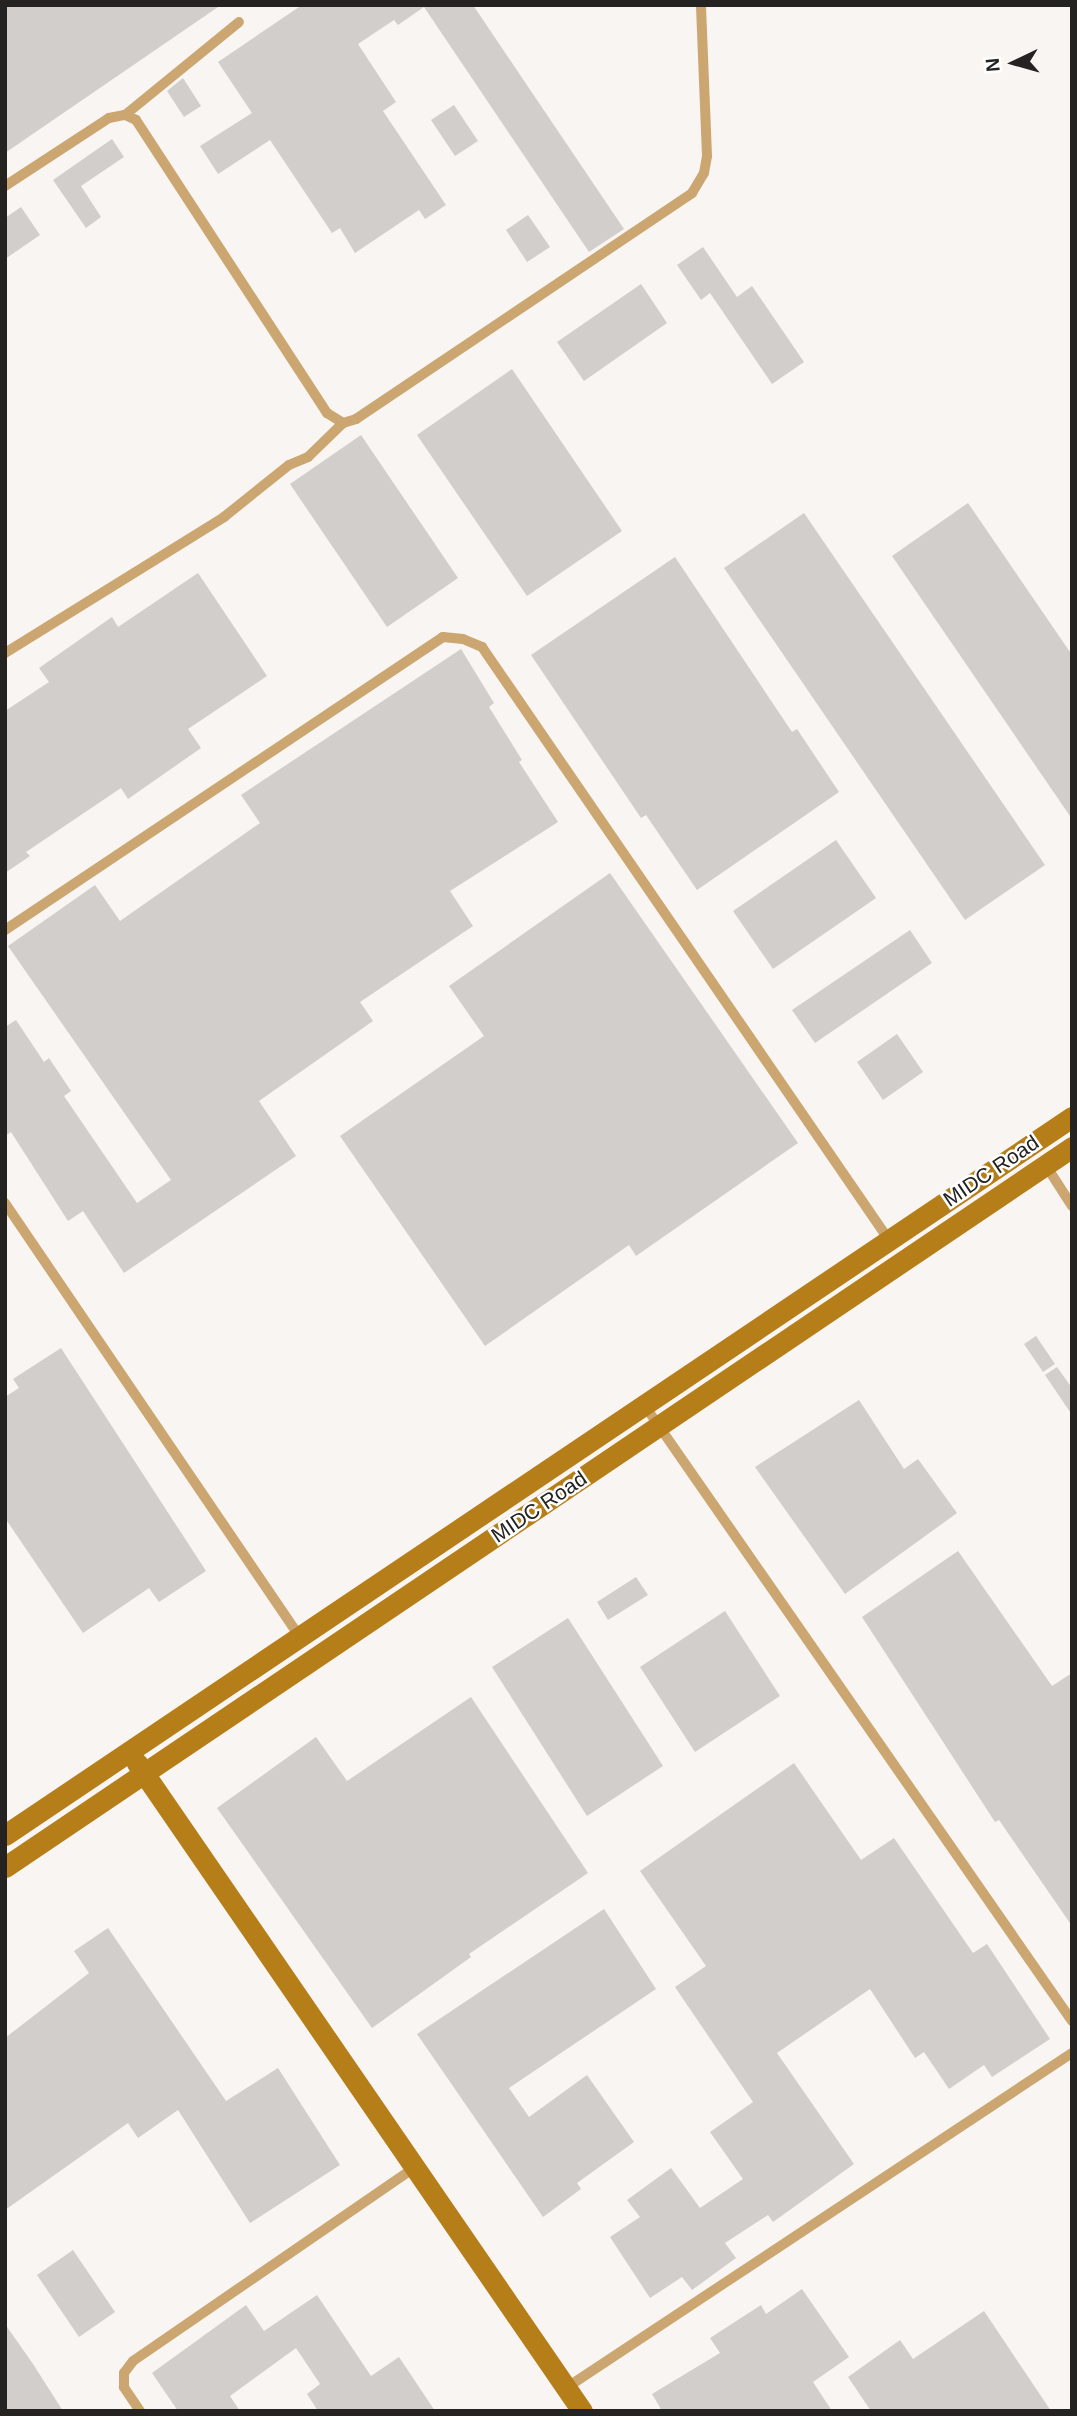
<!DOCTYPE html>
<html>
<head>
<meta charset="utf-8">
<style>
  body { margin:0 }
  #map { position:relative; width:1077px; height:2416px; overflow:hidden; background:#f8f5f2; font-family:Arial,sans-serif }
  div>[style] { position:absolute }
  .building>* { inset:0; background:#d1cecb }
  .lane>* { height:10px; margin:-5px; padding:0 5px; transform-origin:5px; border-radius:5px; background:#cca671 }
  .secondary>* { height:21px; margin:-10.5px; padding:0 10.5px; transform-origin:10.5px; border-radius:10.5px; background:#b67e19 }
  span { translate:-50% -50%; white-space:nowrap; text-align:center; line-height:1.15; -webkit-text-stroke:5px #fff; paint-order:stroke }
  .street-label { font-size:21px; color:#242321 }
  .frame { position:absolute; inset:0; border:7px solid #242321; pointer-events:none }
  .north { position:absolute; left:979px; top:28px; width:70px; height:70px; -webkit-text-stroke:5px #fff; paint-order:stroke; rotate:265deg; font-size:19px; font-weight:700; line-height:28px; text-align:center; color:#242321 }
  .north::after { content:''; display:block; margin:auto; width:24px; height:32px; background:#242321; clip-path:polygon(50% 0,100% 100%,50% 72%,0 100%) }
</style>
</head>
<body>
<div id="map">
  <div class="building">
    <i style="clip-path:polygon(5px 5px,221px 5px,5px 153px)"></i>
    <i style="clip-path:polygon(302px 5px,473px 5px,624px 229px,589px 252px,424px 7px,398px 25px,394px 20px,358px 44px,396px 102px,383px 111px,446px 205px,425px 219px,419px 210px,355px 253px,340px 228px,332px 233px,270px 140px,218px 174px,200px 146px,252px 113px,218px 62px)"></i>
    <i style="clip-path:polygon(183px 78px,201px 106px,184px 117px,167px 91px)"></i>
    <i style="clip-path:polygon(454px 105px,478px 141px,455px 156px,431px 120px)"></i>
    <i style="clip-path:polygon(112px 139px,124px 157px,81px 186px,101px 217px,86px 228px,53px 180px)"></i>
    <i style="clip-path:polygon(21px 207px,40px 235px,5px 259px,5px 218px)"></i>
    <i style="clip-path:polygon(528px 215px,550px 247px,527px 262px,506px 230px)"></i>
    <i style="clip-path:polygon(703px 247px,737px 297px,752px 286px,804px 362px,772px 384px,710px 293px,701px 300px,677px 265px)"></i>
    <i style="clip-path:polygon(641px 284px,667px 323px,584px 381px,557px 342px)"></i>
    <i style="clip-path:polygon(512px 369px,622px 531px,527px 596px,417px 435px)"></i>
    <i style="clip-path:polygon(361px 435px,458px 578px,387px 627px,290px 484px)"></i>
    <i style="clip-path:polygon(968px 503px,1072px 655px,1072px 819px,892px 556px)"></i>
    <i style="clip-path:polygon(804px 513px,1045px 865px,965px 920px,724px 568px)"></i>
    <i style="clip-path:polygon(675px 557px,792px 732px,797px 729px,839px 792px,697px 890px,646px 815px,641px 818px,531px 655px)"></i>
    <i style="clip-path:polygon(198px 573px,267px 676px,188px 729px,201px 748px,128px 799px,121px 788px,26px 852px,30px 856px,5px 873px,5px 711px,49px 682px,39px 668px,112px 617px,118px 627px)"></i>
    <i style="clip-path:polygon(461px 649px,494px 703px,489px 707px,522px 760px,519px 762px,558px 822px,450px 891px,473px 926px,360px 1002px,373px 1021px,259px 1101px,296px 1156px,124px 1273px,83px 1211px,68px 1221px,11px 1132px,5px 1136px,5px 1027px,16px 1020px,44px 1062px,49px 1058px,71px 1091px,64px 1096px,137px 1203px,171px 1180px,8px 946px,95px 885px,120px 921px,260px 823px,241px 795px)"></i>
    <i style="clip-path:polygon(836px 840px,876px 898px,773px 969px,733px 911px)"></i>
    <i style="clip-path:polygon(610px 873px,798px 1143px,636px 1256px,629px 1245px,485px 1346px,340px 1136px,484px 1036px,449px 986px)"></i>
    <i style="clip-path:polygon(910px 930px,932px 963px,815px 1043px,792px 1010px)"></i>
    <i style="clip-path:polygon(897px 1034px,923px 1072px,883px 1100px,857px 1062px)"></i>
    <i style="clip-path:polygon(1036px 1336px,1055px 1364px,1043px 1372px,1024px 1344px)"></i>
    <i style="clip-path:polygon(61px 1348px,206px 1571px,159px 1602px,149px 1588px,83px 1633px,5px 1518px,5px 1397px,19px 1388px,13px 1379px)"></i>
    <i style="clip-path:polygon(1057px 1367px,1072px 1388px,1072px 1415px,1045px 1375px)"></i>
    <i style="clip-path:polygon(859px 1400px,904px 1469px,918px 1459px,957px 1513px,845px 1594px,755px 1467px)"></i>
    <i style="clip-path:polygon(958px 1551px,1052px 1686px,1072px 1673px,1072px 1926px,999px 1820px,995px 1822px,862px 1617px)"></i>
    <i style="clip-path:polygon(636px 1577px,648px 1595px,608px 1620px,597px 1602px)"></i>
    <i style="clip-path:polygon(725px 1611px,780px 1696px,695px 1752px,640px 1667px)"></i>
    <i style="clip-path:polygon(568px 1618px,663px 1766px,587px 1816px,492px 1667px)"></i>
    <i style="clip-path:polygon(471px 1697px,588px 1873px,469px 1954px,471px 1957px,372px 2028px,217px 1808px,316px 1737px,347px 1781px)"></i>
    <i style="clip-path:polygon(794px 1763px,861px 1860px,894px 1838px,973px 1953px,987px 1944px,1050px 2039px,992px 2077px,984px 2065px,949px 2089px,924px 2052px,915px 2058px,870px 1989px,777px 2053px,854px 2164px,773px 2222px,768px 2215px,725px 2243px,736px 2258px,692px 2290px,682px 2277px,650px 2298px,610px 2237px,640px 2217px,627px 2200px,671px 2168px,700px 2208px,743px 2179px,710px 2132px,753px 2102px,675px 1987px,706px 1966px,640px 1871px)"></i>
    <i style="clip-path:polygon(604px 1909px,656px 1989px,509px 2088px,529px 2117px,587px 2075px,634px 2142px,577px 2183px,581px 2189px,543px 2217px,417px 2034px)"></i>
    <i style="clip-path:polygon(108px 1928px,226px 2101px,278px 2068px,340px 2165px,250px 2223px,178px 2110px,138px 2138px,128px 2123px,5px 2210px,5px 2038px,89px 1973px,74px 1951px)"></i>
    <i style="clip-path:polygon(73px 2250px,115px 2312px,79px 2337px,37px 2275px)"></i>
    <i style="clip-path:polygon(802px 2289px,849px 2357px,813px 2382px,832px 2411px,662px 2411px,652px 2394px,720px 2353px,710px 2338px,761px 2305px,766px 2314px)"></i>
    <i style="clip-path:polygon(317px 2295px,371px 2376px,399px 2357px,435px 2411px,318px 2411px,307px 2394px,320px 2384px,296px 2348px,230px 2396px,240px 2411px,178px 2411px,152px 2373px,246px 2305px,264px 2331px)"></i>
    <i style="clip-path:polygon(984px 2311px,1051px 2411px,871px 2411px,848px 2377px,900px 2340px,913px 2359px)"></i>
    <i style="clip-path:polygon(5px 2324px,33px 2364px,63px 2411px,5px 2411px)"></i>
  </div>
  <div class="lane">
    <i style="left:125px;top:115px;width:147px;rotate:-39.2deg"></i>
    <i style="left:5px;top:186px;width:124px;rotate:-33.2deg"></i>
    <i style="left:109px;top:118px;width:16px;rotate:-11deg"></i>
    <i style="left:125px;top:115px;width:12px;rotate:24deg"></i>
    <i style="left:136px;top:120px;width:350px;rotate:56.9deg"></i>
    <i style="left:327px;top:413px;width:19px;rotate:32deg"></i>
    <i style="left:343px;top:423px;width:14px;rotate:-17deg"></i>
    <i style="left:356px;top:419px;width:405px;rotate:-33.9deg"></i>
    <i style="left:692px;top:193px;width:23px;rotate:-59deg"></i>
    <i style="left:704px;top:173px;width:17px;rotate:-80deg"></i>
    <i style="left:707px;top:156px;width:151px;rotate:-92.3deg"></i>
    <i style="left:5px;top:653px;width:258px;rotate:-31.8deg"></i>
    <i style="left:224px;top:517px;width:83px;rotate:-38.7deg"></i>
    <i style="left:289px;top:465px;width:21px;rotate:-23deg"></i>
    <i style="left:308px;top:457px;width:49px;rotate:-44.2deg"></i>
    <i style="left:5px;top:930px;width:527px;rotate:-33.78deg"></i>
    <i style="left:443px;top:637px;width:20px;rotate:6deg"></i>
    <i style="left:463px;top:639px;width:21px;rotate:23deg"></i>
    <i style="left:482px;top:647px;width:719px;rotate:55.54deg"></i>
    <i style="left:1045px;top:1164px;width:50px;rotate:57.3deg"></i>
    <i style="left:5px;top:1203px;width:523px;rotate:55.82deg"></i>
    <i style="left:645px;top:1406px;width:749px;rotate:55.23deg"></i>
    <i style="left:566px;top:2388px;width:607px;rotate:-33.51deg"></i>
    <i style="left:140px;top:2411px;width:29px;rotate:-124deg"></i>
    <i style="left:124px;top:2387px;width:14px;rotate:-90deg"></i>
    <i style="left:124px;top:2373px;width:15px;rotate:-53deg"></i>
    <i style="left:133px;top:2361px;width:341px;rotate:-34.5deg"></i>
  </div>
  <div class="secondary">
    <i style="left:137px;top:1763px;width:786px;rotate:55.52deg"></i>
    <i style="left:5px;top:1835px;width:1286px;rotate:-33.94deg"></i>
    <i style="left:5px;top:1867px;width:1287px;rotate:-34.01deg"></i>
  </div>
  <div class="street-label">
    <span style="left:991px;top:1171px;rotate:-34deg">MIDC Road</span>
    <span style="left:539px;top:1507px;rotate:-34deg">MIDC Road</span>
  </div>
  <div class="frame"></div>
  <div class="north">N</div>
</div>
</body>
</html>
